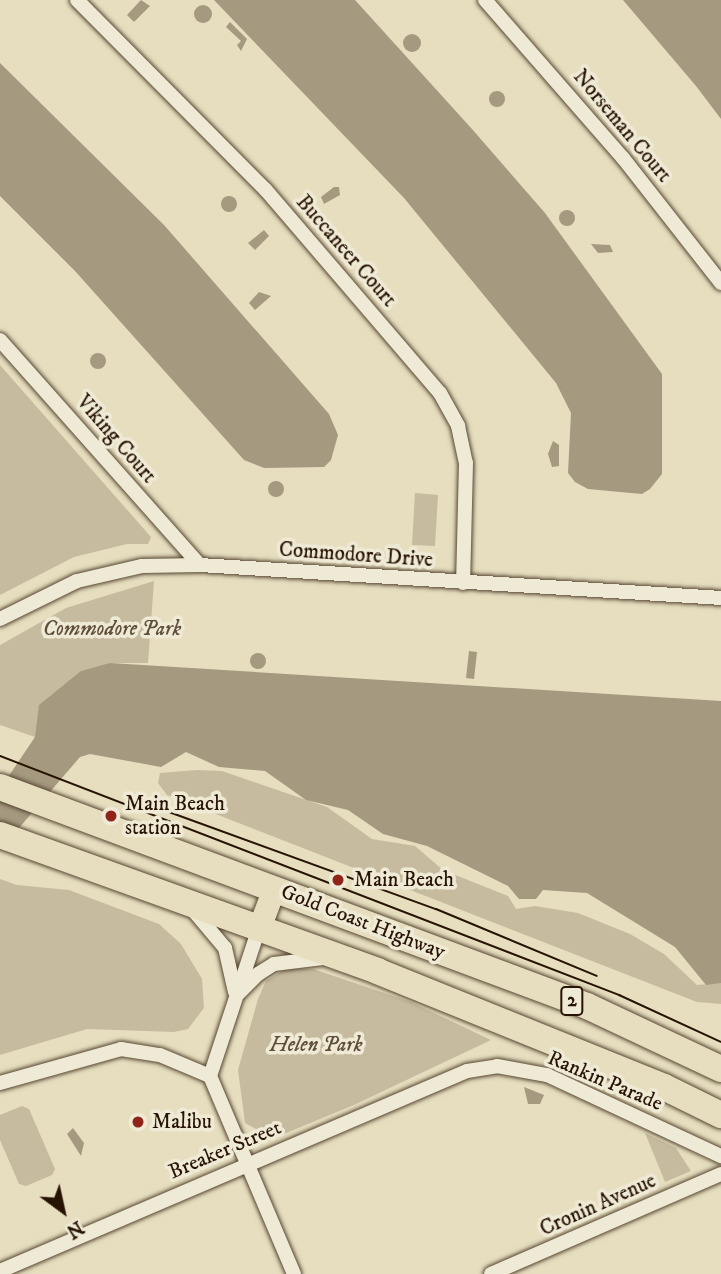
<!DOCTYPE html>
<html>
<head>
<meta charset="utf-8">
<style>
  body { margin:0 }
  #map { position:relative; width:721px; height:1274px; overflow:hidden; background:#e6debf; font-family:"IM FELL DW Pica",serif }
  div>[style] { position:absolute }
  .green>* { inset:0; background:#c6bb9f }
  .water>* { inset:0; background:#a5997f }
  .round { border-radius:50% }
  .roads { filter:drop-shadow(0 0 2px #574632) drop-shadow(0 0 2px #574632) }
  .street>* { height:14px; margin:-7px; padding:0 7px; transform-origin:7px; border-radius:7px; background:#efead5 }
  .primary>* { height:23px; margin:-11.5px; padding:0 11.5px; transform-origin:11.5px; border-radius:11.5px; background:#e6debf }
  .highway>* { height:26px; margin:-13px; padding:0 13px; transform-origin:13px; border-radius:13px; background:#e6debf }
  .tram>* { height:2px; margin:-1px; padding:0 1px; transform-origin:1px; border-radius:1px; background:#271303 }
  .dots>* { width:19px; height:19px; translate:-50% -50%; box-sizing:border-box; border:4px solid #efead5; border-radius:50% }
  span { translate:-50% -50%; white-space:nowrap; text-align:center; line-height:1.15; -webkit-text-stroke:7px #efead5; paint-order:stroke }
  .shield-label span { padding:2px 5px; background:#efead5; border:2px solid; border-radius:5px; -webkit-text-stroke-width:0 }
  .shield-label { font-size:19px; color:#271303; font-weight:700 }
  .street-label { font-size:21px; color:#271303 }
  .park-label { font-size:21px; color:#5f4e3a; font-style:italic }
  .poi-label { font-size:21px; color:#271303 }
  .left { translate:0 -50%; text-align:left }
  .north { position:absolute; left:28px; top:1176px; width:70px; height:70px; -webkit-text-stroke:5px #efead5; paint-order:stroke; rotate:147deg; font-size:19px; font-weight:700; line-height:28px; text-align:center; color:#271303 }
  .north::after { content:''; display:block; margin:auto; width:24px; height:32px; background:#271303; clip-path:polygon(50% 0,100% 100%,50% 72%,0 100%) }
</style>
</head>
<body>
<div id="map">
  <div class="green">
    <i style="clip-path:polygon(0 365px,151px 537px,148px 544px,127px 544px,74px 557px,0 595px)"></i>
    <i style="clip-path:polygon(415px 493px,438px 495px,435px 546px,412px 545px)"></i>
    <i style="clip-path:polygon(154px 581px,148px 663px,110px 663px,35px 737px,0 725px,0 645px,66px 608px)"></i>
    <i style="clip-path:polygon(197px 770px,222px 771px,327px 807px,372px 839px,415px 846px,443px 870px,508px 896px,516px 909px,535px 906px,578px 913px,630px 934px,664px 954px,697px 985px,721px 983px,721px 1004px,697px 1002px,167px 795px,158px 783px,160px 773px)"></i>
    <i style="clip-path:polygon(0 879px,17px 885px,69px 890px,159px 924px,181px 944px,202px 979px,204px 1008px,188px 1029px,174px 1032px,87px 1029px,0 1055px)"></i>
    <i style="clip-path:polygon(287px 968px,313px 969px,411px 1002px,491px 1040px,356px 1104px,279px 1136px,267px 1135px,245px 1123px,238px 1070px,258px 999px,266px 981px)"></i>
    <i style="clip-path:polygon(22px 1106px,29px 1109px,55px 1169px,52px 1175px,26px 1186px,19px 1184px,0 1140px,0 1115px)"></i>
    <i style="clip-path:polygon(645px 1133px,676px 1148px,691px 1171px,665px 1182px)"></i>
  </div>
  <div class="water">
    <i style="clip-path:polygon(141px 0,150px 6px,134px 22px,127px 15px)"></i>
    <i style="clip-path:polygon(214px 0,355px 0,472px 129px,545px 213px,662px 374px,662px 474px,650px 489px,642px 494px,620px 492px,588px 489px,575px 482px,568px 473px,571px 413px,556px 383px,404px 198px)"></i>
    <i style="clip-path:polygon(623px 0,721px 0,721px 119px,696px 86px)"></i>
    <i class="round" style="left:194px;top:5px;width:18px;height:18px"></i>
    <i style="clip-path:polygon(230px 22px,247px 39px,241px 51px,237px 45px,241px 41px,226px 27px)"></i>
    <i class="round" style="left:403px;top:34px;width:18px;height:18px"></i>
    <i style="clip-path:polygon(0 63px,164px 225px,329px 414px,338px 435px,331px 460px,324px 467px,264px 468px,244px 460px,75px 271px,0 196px)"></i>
    <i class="round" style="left:489px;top:91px;width:16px;height:16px"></i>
    <i style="clip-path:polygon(334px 187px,339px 187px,340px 195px,324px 204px,321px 197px)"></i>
    <i class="round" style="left:221px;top:196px;width:16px;height:16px"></i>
    <i class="round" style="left:559px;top:210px;width:16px;height:16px"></i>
    <i style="clip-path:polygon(264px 230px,269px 236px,255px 250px,248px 243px)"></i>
    <i style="clip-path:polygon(591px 244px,610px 245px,613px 252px,598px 253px)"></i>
    <i style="clip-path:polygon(259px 292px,271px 296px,255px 310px,249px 303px)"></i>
    <i class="round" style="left:90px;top:353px;width:16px;height:16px"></i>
    <i style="clip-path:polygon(553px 441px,559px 445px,559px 466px,552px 467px,548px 454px)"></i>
    <i class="round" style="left:268px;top:481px;width:16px;height:16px"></i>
    <i style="clip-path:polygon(469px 651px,477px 652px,474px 679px,466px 678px)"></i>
    <i class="round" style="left:250px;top:653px;width:16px;height:16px"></i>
    <i style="clip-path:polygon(110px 663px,721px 701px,721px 983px,706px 985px,675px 947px,587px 893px,543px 890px,536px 899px,519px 899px,508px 886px,427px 846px,383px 834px,348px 810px,306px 800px,265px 771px,219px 767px,186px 752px,161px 767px,90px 754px,80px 757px,0 850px,0 789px,35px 737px,39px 705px,81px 671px)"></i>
    <i style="clip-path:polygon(524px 1087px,544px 1095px,540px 1104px,528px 1104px)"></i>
    <i style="clip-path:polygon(73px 1128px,84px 1143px,81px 1156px,67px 1134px)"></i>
  </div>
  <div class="roads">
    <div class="street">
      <i style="left:77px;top:0;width:267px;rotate:45.2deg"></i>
      <i style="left:265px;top:189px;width:269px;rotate:49.4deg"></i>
      <i style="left:440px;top:393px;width:38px;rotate:61deg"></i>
      <i style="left:458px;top:426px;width:38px;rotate:78deg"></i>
      <i style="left:466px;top:463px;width:120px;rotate:91.4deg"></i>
      <i style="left:485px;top:0;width:210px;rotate:48.9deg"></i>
      <i style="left:623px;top:158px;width:159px;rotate:51.9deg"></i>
      <i style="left:0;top:340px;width:301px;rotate:48.4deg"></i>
      <i style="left:0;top:619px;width:86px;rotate:-26.3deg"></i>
      <i style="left:77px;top:581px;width:67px;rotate:-13deg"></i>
      <i style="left:142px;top:566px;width:58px;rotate:-1deg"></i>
      <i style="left:200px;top:565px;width:522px;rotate:3.62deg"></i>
      <i style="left:193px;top:910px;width:50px;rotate:49.9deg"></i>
      <i style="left:225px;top:948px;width:45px;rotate:77.2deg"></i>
      <i style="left:259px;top:928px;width:156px;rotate:108.3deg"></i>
      <i style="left:210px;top:1076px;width:215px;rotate:67deg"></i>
      <i style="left:239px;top:993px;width:27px;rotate:-45deg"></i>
      <i style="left:258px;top:974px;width:19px;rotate:-32deg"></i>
      <i style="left:274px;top:964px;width:49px;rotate:-7deg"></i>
      <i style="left:0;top:1083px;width:126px;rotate:-15.7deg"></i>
      <i style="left:121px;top:1049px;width:39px;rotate:9deg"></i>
      <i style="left:160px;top:1055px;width:54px;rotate:22.8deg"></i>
      <i style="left:0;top:1271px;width:508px;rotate:-23.18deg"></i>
      <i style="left:467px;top:1071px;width:30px;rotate:-9deg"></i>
      <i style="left:497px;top:1066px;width:51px;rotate:10.2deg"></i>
      <i style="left:547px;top:1075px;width:192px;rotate:25deg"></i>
      <i style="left:491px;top:1274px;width:251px;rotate:-23.5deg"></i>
    </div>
    <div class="primary">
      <i style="left:259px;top:928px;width:43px;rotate:-69.4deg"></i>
    </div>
    <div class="highway">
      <i style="left:0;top:787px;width:627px;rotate:20.46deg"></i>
      <i style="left:587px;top:1006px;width:148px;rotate:25.2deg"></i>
      <i style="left:0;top:835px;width:401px;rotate:19.8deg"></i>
      <i style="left:377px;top:971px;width:310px;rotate:22deg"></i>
      <i style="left:664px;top:1087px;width:64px;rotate:26.2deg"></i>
    </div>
  </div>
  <div class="tram">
    <i style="left:0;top:756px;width:664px;rotate:21.11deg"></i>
    <i style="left:619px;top:995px;width:112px;rotate:24.7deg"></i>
    <i style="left:136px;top:800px;width:319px;rotate:20deg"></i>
    <i style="left:436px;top:909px;width:174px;rotate:22.6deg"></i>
  </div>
  <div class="dots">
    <i style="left:111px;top:816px;background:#8f2418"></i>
    <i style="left:338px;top:880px;background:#8f2418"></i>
    <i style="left:138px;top:1122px;background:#8f2418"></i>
  </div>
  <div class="shield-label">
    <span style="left:572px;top:1001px">2</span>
  </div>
  <div class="street-label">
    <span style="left:622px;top:126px;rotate:50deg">Norseman Court</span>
    <span style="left:346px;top:251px;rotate:49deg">Buccaneer Court</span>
    <span style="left:116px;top:439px;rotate:49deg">Viking Court</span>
    <span style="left:356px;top:555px;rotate:4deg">Commodore Drive</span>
    <span style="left:363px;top:922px;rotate:21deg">Gold Coast Highway</span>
    <span style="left:605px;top:1081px;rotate:23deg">Rankin Parade</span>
    <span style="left:225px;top:1150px;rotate:-23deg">Breaker Street</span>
    <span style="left:598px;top:1205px;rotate:-24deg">Cronin Avenue</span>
  </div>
  <div class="park-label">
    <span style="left:112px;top:629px">Commodore Park</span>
    <span style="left:316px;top:1045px">Helen Park</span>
  </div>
  <div class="poi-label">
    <span class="left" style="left:125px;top:816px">Main Beach<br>station</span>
    <span class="left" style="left:354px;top:880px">Main Beach</span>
    <span class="left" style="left:152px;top:1122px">Malibu</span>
  </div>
  <div class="north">N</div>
</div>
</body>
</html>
